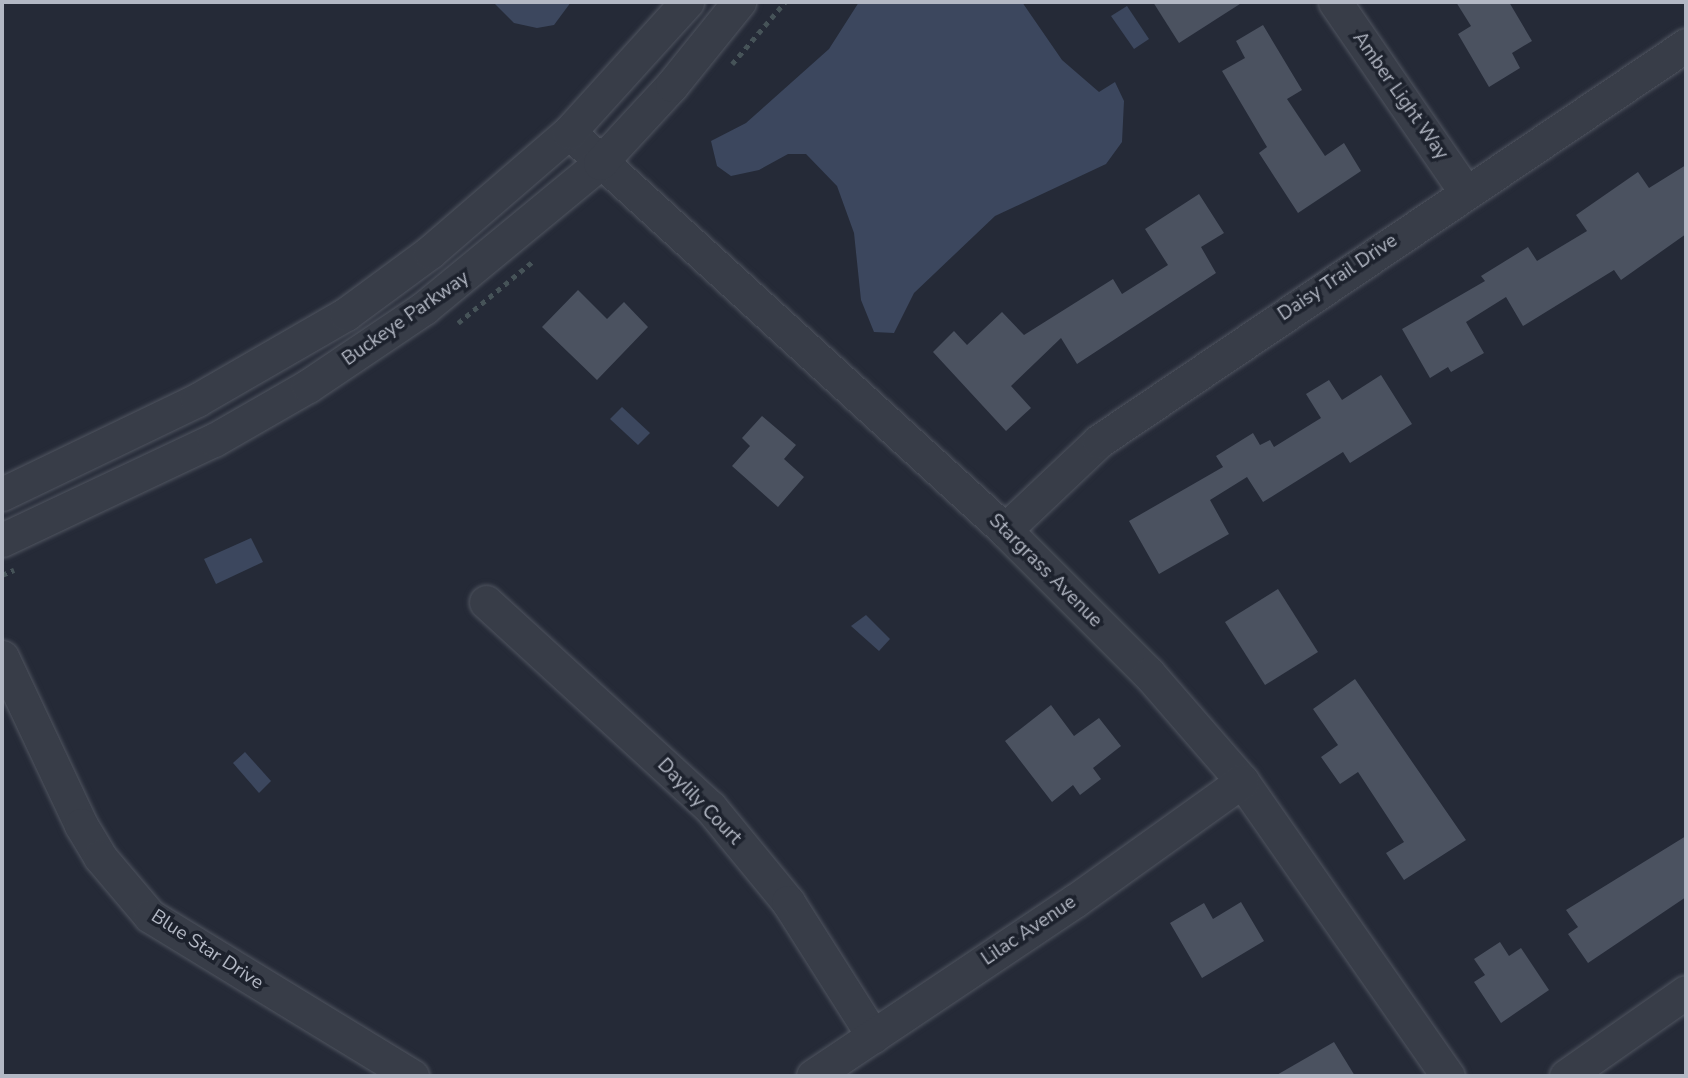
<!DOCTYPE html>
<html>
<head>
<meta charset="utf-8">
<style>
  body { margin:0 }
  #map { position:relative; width:1688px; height:1078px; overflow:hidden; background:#252a37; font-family:"Nunito Sans",sans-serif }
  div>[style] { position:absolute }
  .water>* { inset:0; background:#3c475e }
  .building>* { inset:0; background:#4b5260 }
  .path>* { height:4.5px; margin-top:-2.25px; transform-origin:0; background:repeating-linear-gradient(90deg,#465358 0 5px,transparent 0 10px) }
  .roads { filter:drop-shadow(0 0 2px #505560) drop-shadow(0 0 2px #505560) }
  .minor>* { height:33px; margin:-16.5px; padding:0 16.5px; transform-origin:16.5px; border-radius:16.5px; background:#383d48 }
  span { translate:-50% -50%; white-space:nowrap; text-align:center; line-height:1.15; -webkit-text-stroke:7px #1d222d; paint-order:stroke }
  .street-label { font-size:19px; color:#b3b8c4 }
  .frame { position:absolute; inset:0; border:4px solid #b3b8c4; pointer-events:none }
</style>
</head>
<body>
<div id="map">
  <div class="water">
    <i style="clip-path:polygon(493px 2px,571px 2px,554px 25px,537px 28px,514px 23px)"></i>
    <i style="clip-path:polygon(859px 2px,1022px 2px,1062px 60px,1099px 92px,1115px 82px,1124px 101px,1122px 142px,1106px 164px,995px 216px,914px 293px,894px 333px,874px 332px,861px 300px,854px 233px,837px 186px,806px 154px,788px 154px,759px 170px,731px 176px,717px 166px,711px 141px,746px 123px,829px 49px)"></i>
    <i style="clip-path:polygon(1127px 6px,1149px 39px,1134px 49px,1111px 16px)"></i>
    <i style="clip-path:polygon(622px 407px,650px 433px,638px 445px,610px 419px)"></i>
    <i style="clip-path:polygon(251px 538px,263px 562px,216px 584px,204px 559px)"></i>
    <i style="clip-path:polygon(866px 615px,890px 639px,879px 651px,851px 626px)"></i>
    <i style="clip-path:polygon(245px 752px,271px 781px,259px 793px,233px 763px)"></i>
  </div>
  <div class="building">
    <i style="clip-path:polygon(1153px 2px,1243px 2px,1179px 43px)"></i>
    <i style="clip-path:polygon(1456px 2px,1509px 2px,1532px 41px,1512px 53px,1520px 68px,1489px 87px,1458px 34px,1471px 26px)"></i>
    <i style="clip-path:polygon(1263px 25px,1302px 90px,1287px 99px,1325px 156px,1344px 143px,1361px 171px,1298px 213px,1259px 153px,1267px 147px,1222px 71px,1245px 58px,1236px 41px)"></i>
    <i style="clip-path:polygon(1686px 165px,1686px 234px,1621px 280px,1614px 270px,1523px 326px,1506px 297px,1466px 322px,1484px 353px,1451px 372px,1448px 367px,1430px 378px,1402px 329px,1485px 281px,1481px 276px,1528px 247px,1537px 261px,1587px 231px,1576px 215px,1638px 172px,1649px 188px)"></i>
    <i style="clip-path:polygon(1199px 194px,1224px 233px,1201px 247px,1216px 273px,1077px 364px,1061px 338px,1011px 386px,1031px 408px,1006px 431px,933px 352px,954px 331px,967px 345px,1002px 312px,1024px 335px,1113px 279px,1122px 294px,1168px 265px,1145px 229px)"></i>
    <i style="clip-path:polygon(578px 290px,607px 319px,624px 302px,648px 327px,597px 380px,542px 327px)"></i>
    <i style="clip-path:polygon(1381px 375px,1412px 424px,1350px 463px,1343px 452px,1263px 502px,1247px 477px,1210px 500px,1229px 534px,1159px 574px,1129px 521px,1223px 467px,1216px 456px,1253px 433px,1260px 445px,1270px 440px,1274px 447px,1321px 418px,1306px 394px,1329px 380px,1342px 400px)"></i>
    <i style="clip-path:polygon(762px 416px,796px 445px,784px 459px,804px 477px,778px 507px,732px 466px,750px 446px,742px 438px)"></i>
    <i style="clip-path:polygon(1278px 589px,1318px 652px,1265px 685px,1225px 622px)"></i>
    <i style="clip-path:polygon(1355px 679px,1466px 840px,1404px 880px,1386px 853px,1404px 842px,1358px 772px,1340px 784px,1321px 757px,1338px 745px,1313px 709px)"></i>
    <i style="clip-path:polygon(1051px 705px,1074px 736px,1099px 718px,1121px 746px,1093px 768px,1101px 779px,1080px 795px,1073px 785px,1052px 802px,1005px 741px)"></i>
    <i style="clip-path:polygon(1686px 836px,1686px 897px,1588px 963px,1568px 934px,1578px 927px,1566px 910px)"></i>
    <i style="clip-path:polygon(1241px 902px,1264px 941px,1202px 978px,1170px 923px,1204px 903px,1213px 919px)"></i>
    <i style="clip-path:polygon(1500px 942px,1509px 956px,1521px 948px,1549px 990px,1501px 1023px,1474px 982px,1485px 975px,1474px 959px)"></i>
    <i style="clip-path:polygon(1334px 1042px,1355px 1076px,1275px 1076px)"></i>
  </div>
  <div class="path">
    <i style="left:732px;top:64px;width:82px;rotate:-49.5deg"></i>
    <i style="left:458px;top:323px;width:96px;rotate:-39.5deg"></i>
    <i style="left:2px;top:575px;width:13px;rotate:-23deg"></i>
  </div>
  <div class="roads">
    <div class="minor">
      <i style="left:1335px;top:2px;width:229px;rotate:55.5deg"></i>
      <i style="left:569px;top:132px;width:590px;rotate:42.39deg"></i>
      <i style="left:1005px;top:530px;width:204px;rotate:45deg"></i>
      <i style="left:1149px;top:674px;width:142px;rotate:49deg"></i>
      <i style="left:1242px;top:781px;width:360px;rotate:55.1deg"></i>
      <i style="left:2px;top:494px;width:216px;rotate:-25.7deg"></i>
      <i style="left:197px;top:400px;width:172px;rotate:-30deg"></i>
      <i style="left:346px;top:314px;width:104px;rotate:-36.4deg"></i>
      <i style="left:430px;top:252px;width:184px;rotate:-40.8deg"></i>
      <i style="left:569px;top:132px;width:176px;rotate:-47.8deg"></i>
      <i style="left:1005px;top:530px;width:129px;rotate:-43.4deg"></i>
      <i style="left:1099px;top:441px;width:708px;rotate:-34deg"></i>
      <i style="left:2px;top:540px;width:234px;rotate:-25.3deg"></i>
      <i style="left:214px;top:440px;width:108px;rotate:-29.9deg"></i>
      <i style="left:308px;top:386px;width:140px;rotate:-33.9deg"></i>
      <i style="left:424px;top:308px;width:228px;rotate:-39.5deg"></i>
      <i style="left:600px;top:163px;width:106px;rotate:-47.3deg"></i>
      <i style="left:672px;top:85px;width:107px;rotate:-51.1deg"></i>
      <i style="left:486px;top:602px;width:304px;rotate:42.5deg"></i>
      <i style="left:710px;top:807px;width:123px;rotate:50.6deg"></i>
      <i style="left:788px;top:902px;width:159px;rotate:57.6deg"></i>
      <i style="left:2px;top:657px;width:186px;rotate:64.8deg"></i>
      <i style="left:81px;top:825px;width:37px;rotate:59deg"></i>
      <i style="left:100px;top:857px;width:77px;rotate:49.7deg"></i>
      <i style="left:150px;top:916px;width:307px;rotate:31.4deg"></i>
      <i style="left:813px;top:1076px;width:316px;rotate:-33.8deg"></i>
      <i style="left:1076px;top:900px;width:204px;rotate:-35.6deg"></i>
      <i style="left:1566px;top:1076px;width:146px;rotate:-35deg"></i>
    </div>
  </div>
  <div class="street-label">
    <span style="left:1400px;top:96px;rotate:55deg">Amber Light Way</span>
    <span style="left:1338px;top:278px;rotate:-34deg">Daisy Trail Drive</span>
    <span style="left:406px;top:319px;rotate:-35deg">Buckeye Parkway</span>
    <span style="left:1045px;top:571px;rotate:45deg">Stargrass Avenue</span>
    <span style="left:699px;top:802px;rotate:46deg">Daylily Court</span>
    <span style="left:1029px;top:931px;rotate:-34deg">Lilac Avenue</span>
    <span style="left:207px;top:950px;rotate:33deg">Blue Star Drive</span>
  </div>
  <div class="frame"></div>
</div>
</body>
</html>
